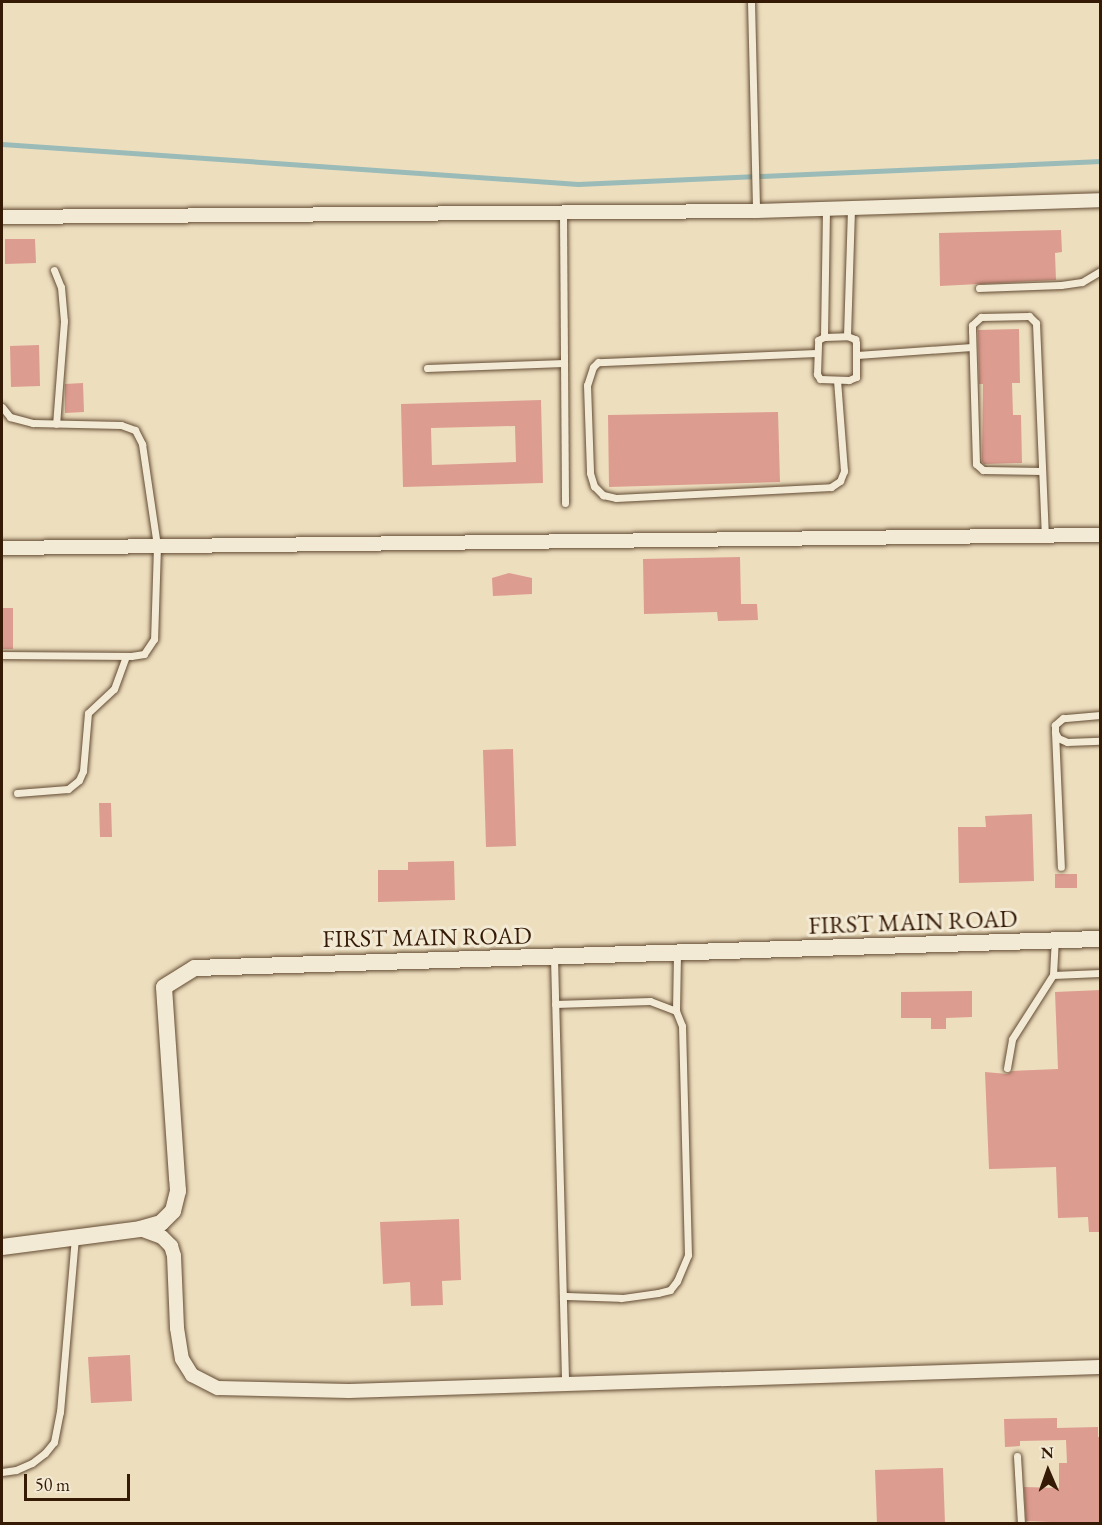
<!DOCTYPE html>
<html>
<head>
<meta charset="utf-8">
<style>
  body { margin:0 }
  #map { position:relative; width:1102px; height:1525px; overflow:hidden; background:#eddebe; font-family:"EB Garamond",serif }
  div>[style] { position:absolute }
  .stream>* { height:4.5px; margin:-2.25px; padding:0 2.25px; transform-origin:2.25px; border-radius:2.25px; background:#9abbb7 }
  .building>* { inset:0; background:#dd9c90 }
  .roads { filter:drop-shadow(0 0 2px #634b33) drop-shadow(0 0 2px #634b33) }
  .service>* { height:7px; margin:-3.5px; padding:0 3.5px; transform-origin:3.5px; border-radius:3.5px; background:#f3ead5 }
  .minor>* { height:14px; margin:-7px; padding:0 7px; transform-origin:7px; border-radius:7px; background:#f3ead5 }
  .tertiary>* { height:16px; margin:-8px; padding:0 8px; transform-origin:8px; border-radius:8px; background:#f3ead5 }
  span { translate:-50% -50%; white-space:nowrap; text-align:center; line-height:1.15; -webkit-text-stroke:6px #f3ead5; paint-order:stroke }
  .street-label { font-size:24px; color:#351a05 }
  .frame { position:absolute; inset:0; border:3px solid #351a05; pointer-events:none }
  .north { position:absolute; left:1018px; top:1441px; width:60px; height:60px; -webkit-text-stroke:4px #f3ead5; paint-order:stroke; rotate:358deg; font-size:16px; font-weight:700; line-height:24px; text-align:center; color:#351a05 }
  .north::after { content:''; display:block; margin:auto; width:21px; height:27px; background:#351a05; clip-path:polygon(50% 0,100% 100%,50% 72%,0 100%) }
  .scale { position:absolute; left:24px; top:1474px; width:106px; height:27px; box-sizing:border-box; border:3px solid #351a05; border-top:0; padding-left:8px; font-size:18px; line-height:21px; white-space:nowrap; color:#351a05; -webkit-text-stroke:4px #f3ead5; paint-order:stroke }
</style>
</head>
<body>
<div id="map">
  <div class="stream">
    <i style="left:2px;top:144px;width:577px;rotate:3.97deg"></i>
    <i style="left:578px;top:184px;width:523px;rotate:-2.52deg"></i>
  </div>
  <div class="building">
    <i style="clip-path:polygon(1061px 230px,1062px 252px,1055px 253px,1056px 280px,940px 286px,939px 233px)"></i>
    <i style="clip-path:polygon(5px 239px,35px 239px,36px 263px,5px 264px)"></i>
    <i style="clip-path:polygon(1019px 329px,1020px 383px,1012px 383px,1013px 415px,1021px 415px,1022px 463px,984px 464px,982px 461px,983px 384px,979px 384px,978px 330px)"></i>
    <i style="clip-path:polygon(39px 345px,40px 386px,11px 387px,10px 346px)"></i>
    <i style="clip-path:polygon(83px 383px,84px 412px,65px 413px,65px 384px)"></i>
    <i style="clip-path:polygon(evenodd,541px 400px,543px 483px,403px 487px,401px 404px,541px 400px,515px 426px,516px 462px,432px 465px,431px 428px,515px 426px)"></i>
    <i style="clip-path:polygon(778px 412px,780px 482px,609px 487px,608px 415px)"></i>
    <i style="clip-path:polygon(740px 557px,741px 604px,757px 604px,758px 620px,718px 621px,717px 612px,644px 614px,643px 559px)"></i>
    <i style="clip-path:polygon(509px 573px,532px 578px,532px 594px,493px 596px,492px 578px)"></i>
    <i style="clip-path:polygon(2px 608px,13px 608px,13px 649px,2px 649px)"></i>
    <i style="clip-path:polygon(513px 749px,516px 846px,486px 847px,483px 750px)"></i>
    <i style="clip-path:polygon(99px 803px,111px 803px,112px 837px,100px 837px)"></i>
    <i style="clip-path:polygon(1032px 814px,1034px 881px,959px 883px,958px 827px,986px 827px,985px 816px)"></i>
    <i style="clip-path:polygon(454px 861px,455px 900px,378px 902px,378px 870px,408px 870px,408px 862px)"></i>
    <i style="clip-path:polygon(1055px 874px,1077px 874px,1077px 888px,1055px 888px)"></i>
    <i style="clip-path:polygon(1101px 990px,1101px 1232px,1089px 1232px,1088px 1217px,1058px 1218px,1056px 1167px,989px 1169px,985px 1072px,1007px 1074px,1012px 1071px,1058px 1069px,1055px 992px)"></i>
    <i style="clip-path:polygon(972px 991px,972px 1017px,946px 1018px,946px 1029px,931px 1029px,931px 1018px,901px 1018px,901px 992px)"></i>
    <i style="clip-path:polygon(459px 1219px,461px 1280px,442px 1281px,443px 1305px,411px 1306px,410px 1282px,383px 1284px,380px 1222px)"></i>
    <i style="clip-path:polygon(130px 1355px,132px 1401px,91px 1403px,88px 1357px)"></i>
    <i style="clip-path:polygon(1057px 1418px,1057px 1428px,1098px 1427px,1098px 1437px,1101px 1437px,1101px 1524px,1026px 1521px,1024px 1487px,1059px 1488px,1059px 1463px,1067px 1463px,1066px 1440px,1020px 1441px,1020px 1446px,1005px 1447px,1004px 1419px)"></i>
    <i style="clip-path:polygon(943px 1468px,945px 1524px,877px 1524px,875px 1470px)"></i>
  </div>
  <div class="roads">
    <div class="service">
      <i style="left:751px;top:2px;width:209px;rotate:88.6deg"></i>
      <i style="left:563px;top:214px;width:289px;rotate:89.6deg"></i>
      <i style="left:54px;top:270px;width:18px;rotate:68deg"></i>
      <i style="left:61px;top:287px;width:34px;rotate:85deg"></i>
      <i style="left:64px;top:321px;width:103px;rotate:94.4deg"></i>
      <i style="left:979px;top:288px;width:82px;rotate:-2.1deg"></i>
      <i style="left:1061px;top:285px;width:21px;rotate:-8deg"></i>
      <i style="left:1082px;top:282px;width:21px;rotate:-31deg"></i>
      <i style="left:847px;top:336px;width:9px;rotate:21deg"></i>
      <i style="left:855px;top:339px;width:4px;rotate:76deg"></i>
      <i style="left:856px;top:343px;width:34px;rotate:90deg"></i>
      <i style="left:856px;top:377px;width:8px;rotate:157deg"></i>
      <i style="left:849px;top:380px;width:29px;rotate:-178deg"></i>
      <i style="left:820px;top:379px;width:6px;rotate:-121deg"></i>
      <i style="left:817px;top:374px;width:34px;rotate:-88deg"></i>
      <i style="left:818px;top:340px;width:7px;rotate:-27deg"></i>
      <i style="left:824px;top:337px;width:23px;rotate:-2deg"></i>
      <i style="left:847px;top:336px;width:128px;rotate:-88.2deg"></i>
      <i style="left:824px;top:337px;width:129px;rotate:-89.1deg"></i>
      <i style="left:816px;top:353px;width:218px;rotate:177.6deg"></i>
      <i style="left:598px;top:362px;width:7px;rotate:135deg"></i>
      <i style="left:593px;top:367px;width:19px;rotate:108deg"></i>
      <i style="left:587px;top:385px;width:88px;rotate:88deg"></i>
      <i style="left:590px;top:473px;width:14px;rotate:73deg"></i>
      <i style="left:594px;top:486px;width:13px;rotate:45deg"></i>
      <i style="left:603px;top:495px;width:13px;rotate:13deg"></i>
      <i style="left:616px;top:498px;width:215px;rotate:-2.9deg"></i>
      <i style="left:831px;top:487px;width:11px;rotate:-34deg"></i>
      <i style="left:840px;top:481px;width:11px;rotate:-68deg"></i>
      <i style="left:844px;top:471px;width:90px;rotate:-94.4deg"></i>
      <i style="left:857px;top:355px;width:115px;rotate:-4deg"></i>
      <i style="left:427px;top:368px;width:137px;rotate:-2.1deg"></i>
      <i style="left:2px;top:407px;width:13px;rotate:51deg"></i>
      <i style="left:10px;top:417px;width:24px;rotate:15deg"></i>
      <i style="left:33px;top:423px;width:88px;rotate:1.3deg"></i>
      <i style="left:121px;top:425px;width:15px;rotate:20deg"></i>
      <i style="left:135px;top:430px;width:16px;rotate:63deg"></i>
      <i style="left:142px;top:444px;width:103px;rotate:81.6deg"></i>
      <i style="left:157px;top:546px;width:93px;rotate:91.8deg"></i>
      <i style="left:154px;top:639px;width:18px;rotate:124deg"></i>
      <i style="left:144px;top:654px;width:13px;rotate:171deg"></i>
      <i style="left:131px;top:656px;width:129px;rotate:-179.6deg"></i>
      <i style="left:1042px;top:471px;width:59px;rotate:-179deg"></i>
      <i style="left:983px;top:470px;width:9px;rotate:-139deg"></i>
      <i style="left:976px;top:464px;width:133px;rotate:-91.7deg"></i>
      <i style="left:972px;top:331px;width:6px;rotate:-90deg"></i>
      <i style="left:972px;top:325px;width:12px;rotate:-42deg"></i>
      <i style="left:981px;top:317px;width:48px;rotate:-1.2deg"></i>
      <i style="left:1029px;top:316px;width:10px;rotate:45deg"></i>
      <i style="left:1036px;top:323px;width:212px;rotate:87.6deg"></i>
      <i style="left:1100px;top:715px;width:37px;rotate:175deg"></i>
      <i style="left:1063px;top:718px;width:11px;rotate:139deg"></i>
      <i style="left:1055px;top:725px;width:7px;rotate:90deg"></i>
      <i style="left:1055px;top:732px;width:7px;rotate:63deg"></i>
      <i style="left:1058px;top:738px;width:10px;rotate:24deg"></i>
      <i style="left:1067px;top:742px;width:33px;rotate:-2deg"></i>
      <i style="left:1055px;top:732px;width:135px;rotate:87.5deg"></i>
      <i style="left:17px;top:793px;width:51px;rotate:-4.5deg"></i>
      <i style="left:68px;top:789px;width:14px;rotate:-39deg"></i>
      <i style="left:79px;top:780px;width:10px;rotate:-66deg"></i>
      <i style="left:83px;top:771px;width:58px;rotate:-85.1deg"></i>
      <i style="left:88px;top:713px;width:35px;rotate:-43deg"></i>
      <i style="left:114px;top:689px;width:35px;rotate:-70deg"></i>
      <i style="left:554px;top:958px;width:425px;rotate:88.5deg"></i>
      <i style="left:1053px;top:975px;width:47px;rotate:-2.4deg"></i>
      <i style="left:555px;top:1004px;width:95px;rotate:-1.8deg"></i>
      <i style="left:650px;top:1001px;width:28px;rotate:21deg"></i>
      <i style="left:676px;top:1011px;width:16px;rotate:68deg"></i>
      <i style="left:682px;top:1026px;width:229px;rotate:88.5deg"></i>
      <i style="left:688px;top:1255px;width:28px;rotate:113deg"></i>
      <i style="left:677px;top:1281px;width:11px;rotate:128deg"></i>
      <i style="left:670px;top:1290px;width:12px;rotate:166deg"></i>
      <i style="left:658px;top:1293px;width:37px;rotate:172deg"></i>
      <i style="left:621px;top:1298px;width:58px;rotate:-178deg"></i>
      <i style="left:676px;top:1011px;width:57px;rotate:-89deg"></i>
      <i style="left:1007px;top:1068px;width:29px;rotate:-80deg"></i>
      <i style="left:1012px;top:1039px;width:76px;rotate:-57.4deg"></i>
      <i style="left:1053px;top:975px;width:33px;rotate:-87deg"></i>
      <i style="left:1017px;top:1456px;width:68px;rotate:86.6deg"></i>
      <i style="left:2px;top:1472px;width:14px;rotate:-8deg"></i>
      <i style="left:16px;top:1470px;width:17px;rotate:-24deg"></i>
      <i style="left:32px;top:1463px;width:16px;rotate:-38deg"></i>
      <i style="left:45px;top:1453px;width:14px;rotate:-51deg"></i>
      <i style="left:54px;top:1442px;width:31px;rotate:-79deg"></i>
      <i style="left:60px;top:1412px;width:175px;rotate:-85.1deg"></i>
    </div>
    <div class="minor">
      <i style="left:2px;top:217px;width:754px;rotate:-0.46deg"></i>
      <i style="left:756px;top:211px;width:344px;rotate:-1.8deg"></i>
      <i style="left:2px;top:548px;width:1098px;rotate:-0.68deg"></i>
      <i style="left:140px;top:1229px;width:23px;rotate:20deg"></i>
      <i style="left:162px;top:1237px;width:13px;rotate:45deg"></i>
      <i style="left:171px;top:1246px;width:10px;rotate:73deg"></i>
      <i style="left:174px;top:1256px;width:72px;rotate:87.6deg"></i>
      <i style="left:177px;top:1328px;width:31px;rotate:81deg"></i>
      <i style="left:182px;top:1359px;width:19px;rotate:58deg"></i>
      <i style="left:192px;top:1375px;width:29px;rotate:27deg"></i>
      <i style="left:218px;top:1388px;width:131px;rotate:1.3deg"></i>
      <i style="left:349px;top:1391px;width:751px;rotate:-1.83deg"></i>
    </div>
    <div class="tertiary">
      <i style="left:2px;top:1247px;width:139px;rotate:-7.4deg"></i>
      <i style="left:140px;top:1229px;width:22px;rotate:-16deg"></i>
      <i style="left:161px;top:1223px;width:17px;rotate:-45deg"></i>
      <i style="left:173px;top:1211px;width:21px;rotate:-76deg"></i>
      <i style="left:178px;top:1191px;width:13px;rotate:-94deg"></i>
      <i style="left:177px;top:1178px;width:191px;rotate:-93.9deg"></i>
      <i style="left:164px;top:987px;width:36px;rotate:-32deg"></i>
      <i style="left:195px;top:968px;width:905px;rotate:-1.84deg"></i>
    </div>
  </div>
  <div class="street-label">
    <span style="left:913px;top:922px;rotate:-2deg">FIRST MAIN ROAD</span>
    <span style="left:427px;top:937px;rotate:-1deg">FIRST MAIN ROAD</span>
  </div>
  <div class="frame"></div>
  <div class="north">N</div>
  <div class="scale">50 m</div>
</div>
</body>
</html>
